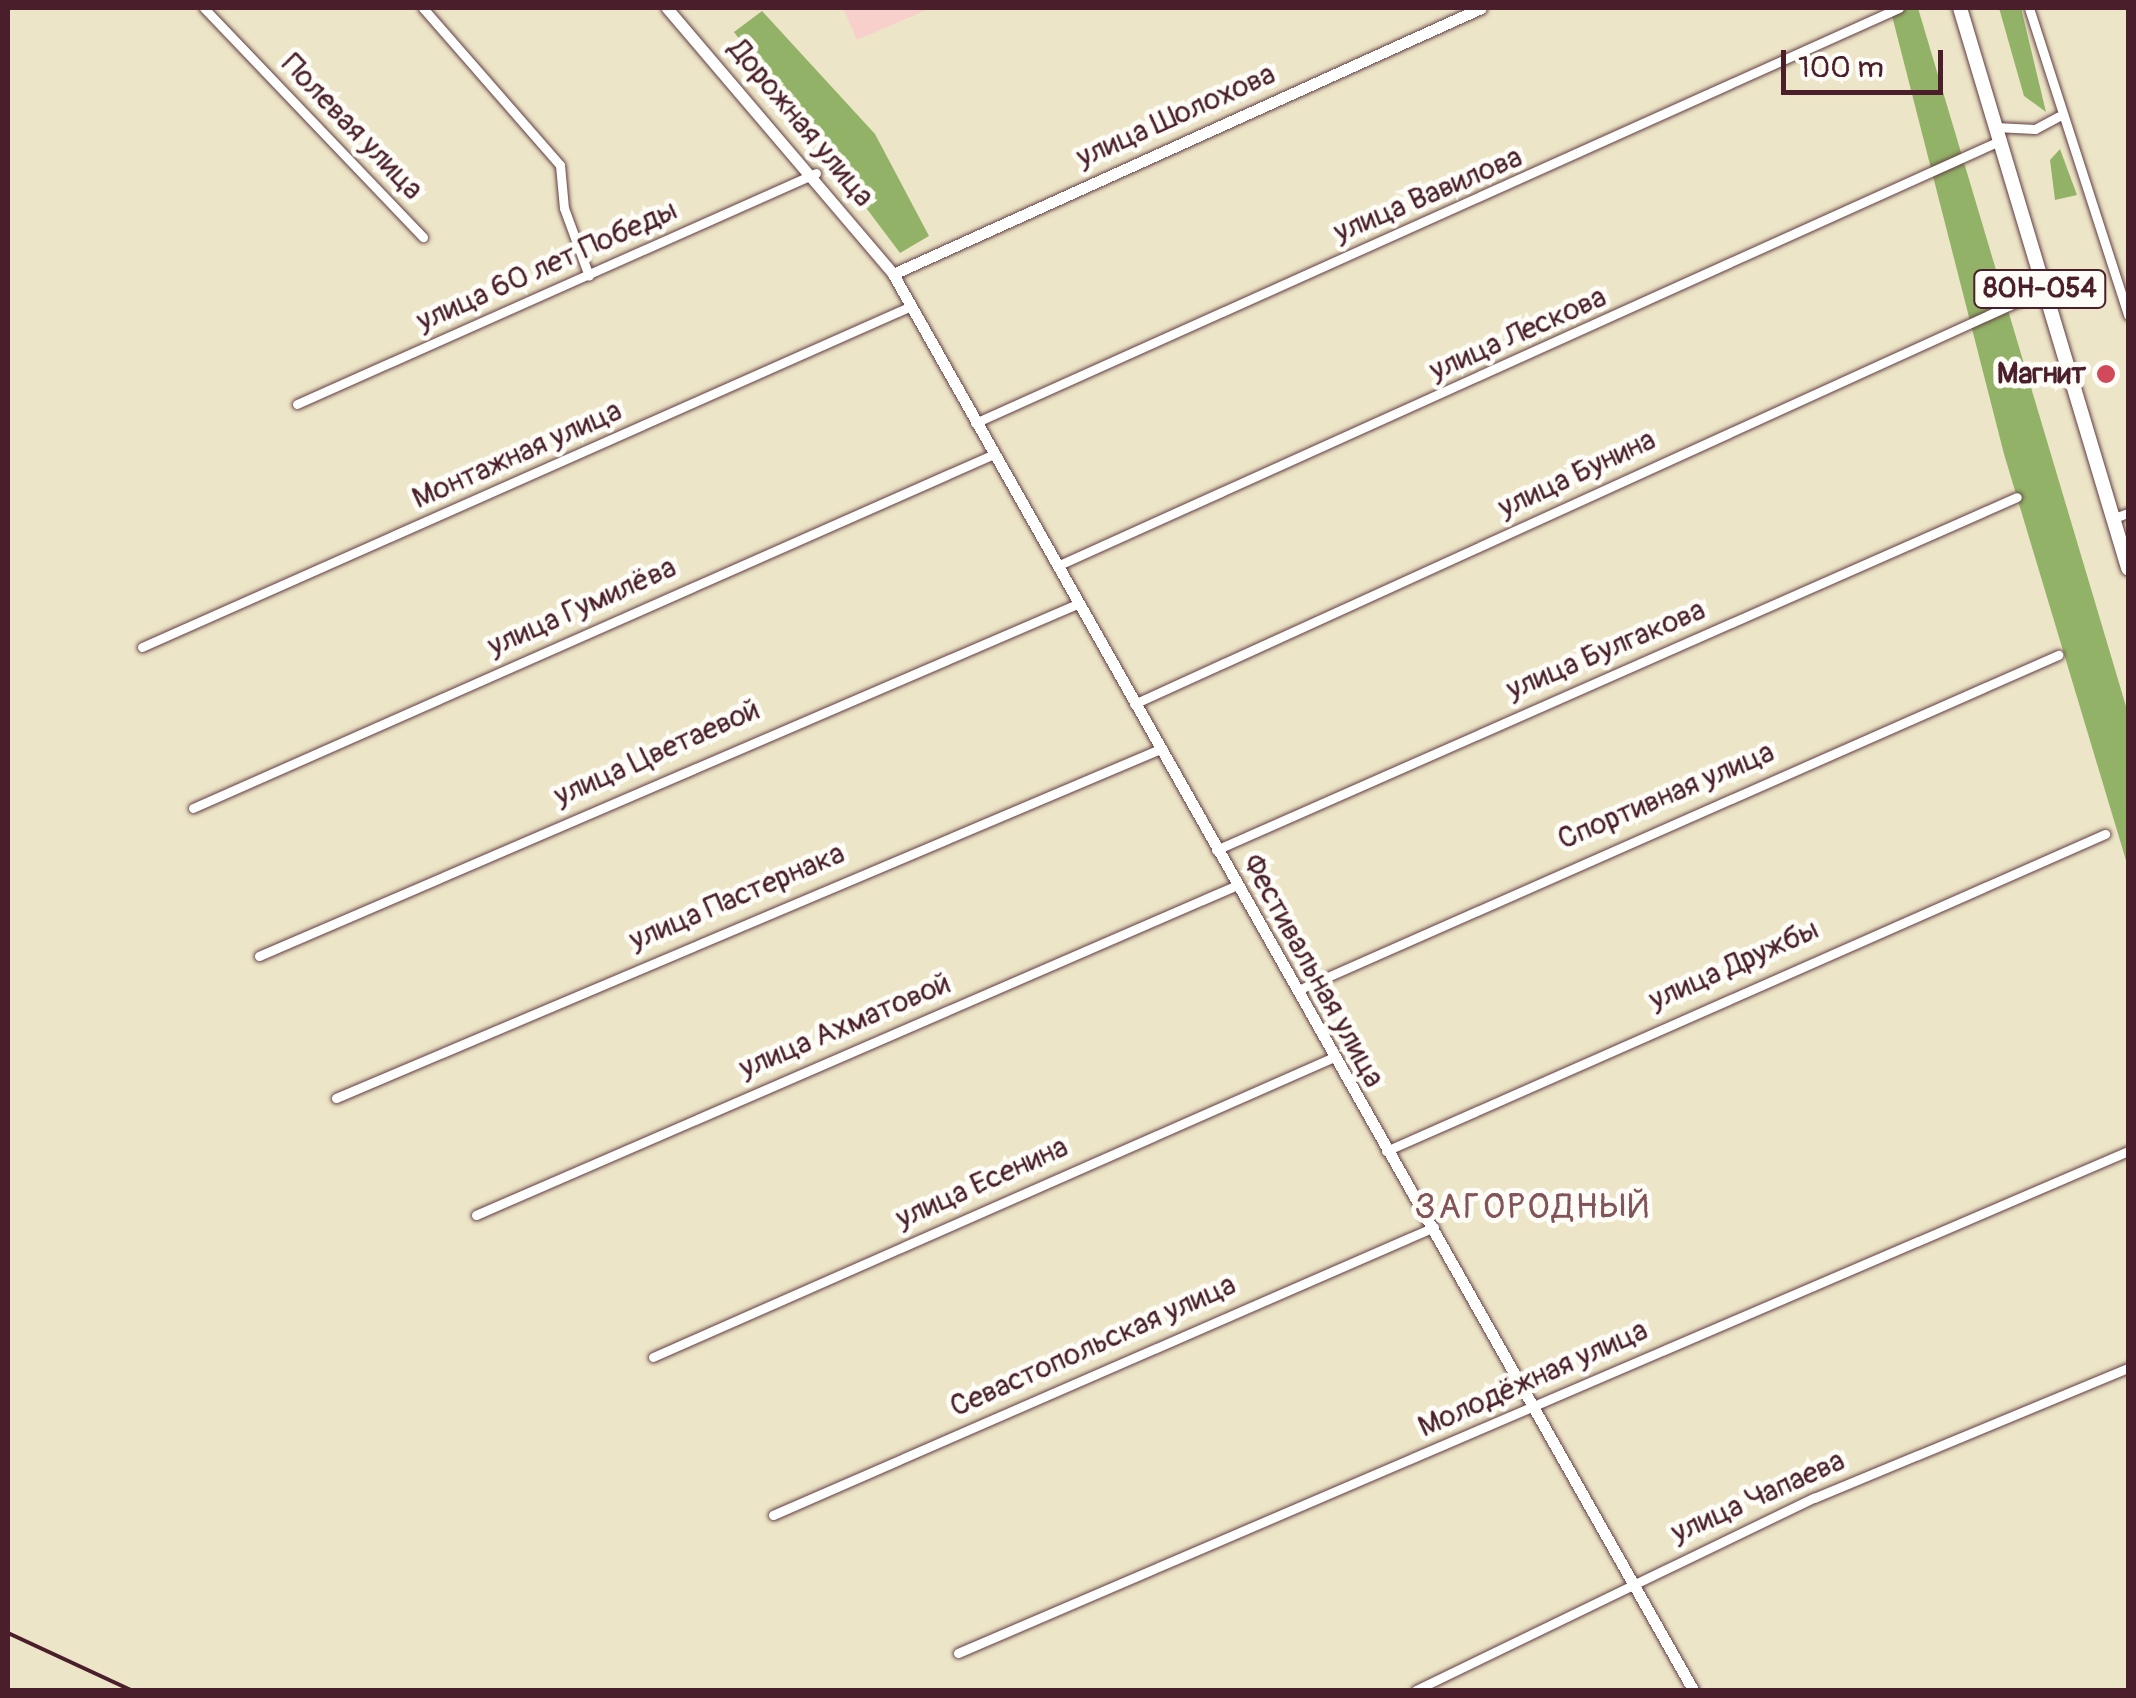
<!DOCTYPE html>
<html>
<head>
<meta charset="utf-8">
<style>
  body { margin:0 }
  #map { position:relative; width:2136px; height:1698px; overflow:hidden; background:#ede5c7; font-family:Pangolin,sans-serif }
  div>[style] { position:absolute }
  .built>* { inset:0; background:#f7d0cb }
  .forest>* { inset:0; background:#92b367 }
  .roads { filter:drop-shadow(0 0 2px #623d42) drop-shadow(0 0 2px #623d42) }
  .minor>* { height:9px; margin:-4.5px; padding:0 4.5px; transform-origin:4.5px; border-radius:4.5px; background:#fff }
  .tertiary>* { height:11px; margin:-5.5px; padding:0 5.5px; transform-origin:5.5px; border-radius:5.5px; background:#fff }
  .primary>* { height:14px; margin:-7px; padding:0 7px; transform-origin:7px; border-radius:7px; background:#fff }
  .rail>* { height:4px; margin:-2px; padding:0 2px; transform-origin:2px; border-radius:2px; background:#4a1f2b }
  .dots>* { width:28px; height:28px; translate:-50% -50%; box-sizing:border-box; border:5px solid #fdfcf7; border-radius:50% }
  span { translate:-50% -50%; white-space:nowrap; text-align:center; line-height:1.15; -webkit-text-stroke:10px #fdfcf7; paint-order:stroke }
  .shield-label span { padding:2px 8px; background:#fdfcf7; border:2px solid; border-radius:8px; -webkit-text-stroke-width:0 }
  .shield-label { font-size:28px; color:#4a1f2b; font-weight:700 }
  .street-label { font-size:30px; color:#4a1f2b }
  .poi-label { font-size:30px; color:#4a1f2b; font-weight:700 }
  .right { translate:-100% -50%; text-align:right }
  .quarter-label { font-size:35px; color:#825357; letter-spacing:2.5px }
  .frame { position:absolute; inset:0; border:10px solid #4a1f2b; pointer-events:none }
  .scale { position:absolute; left:1781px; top:50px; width:162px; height:45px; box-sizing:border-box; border:5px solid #4a1f2b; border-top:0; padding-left:12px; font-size:30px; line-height:35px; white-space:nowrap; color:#4a1f2b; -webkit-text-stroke:8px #fdfcf7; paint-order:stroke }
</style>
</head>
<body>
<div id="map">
  <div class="built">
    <i style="clip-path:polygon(843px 8px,931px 8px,857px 40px)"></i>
  </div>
  <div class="forest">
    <i style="clip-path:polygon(1890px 8px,1918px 8px,2128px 713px,2128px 867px,2004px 454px)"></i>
    <i style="clip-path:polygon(1999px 8px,2021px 8px,2046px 112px,2024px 96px)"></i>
    <i style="clip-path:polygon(762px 11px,875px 134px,929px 236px,900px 253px,734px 32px)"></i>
    <i style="clip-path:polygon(2060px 149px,2077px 195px,2055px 200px,2050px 160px)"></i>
  </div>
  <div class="roads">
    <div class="minor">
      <i style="left:204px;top:8px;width:317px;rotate:46.3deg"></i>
      <i style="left:423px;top:8px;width:208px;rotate:48.9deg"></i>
      <i style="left:560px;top:165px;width:43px;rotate:84.7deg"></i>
      <i style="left:564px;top:208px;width:72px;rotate:69.8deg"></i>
      <i style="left:2029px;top:8px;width:323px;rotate:72.1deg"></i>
      <i style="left:1995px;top:127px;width:40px;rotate:2.9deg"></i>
      <i style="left:2035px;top:129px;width:27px;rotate:-28deg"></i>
      <i style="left:297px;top:404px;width:568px;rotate:-23.99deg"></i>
      <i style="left:975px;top:423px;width:1013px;rotate:-24.19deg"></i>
      <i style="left:2114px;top:518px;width:15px;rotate:-20deg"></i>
      <i style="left:1057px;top:566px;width:1031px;rotate:-24.28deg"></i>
      <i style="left:142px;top:647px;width:841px;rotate:-23.91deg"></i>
      <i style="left:1134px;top:704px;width:997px;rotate:-24.48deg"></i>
      <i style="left:193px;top:808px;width:874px;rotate:-23.84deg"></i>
      <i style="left:1216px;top:850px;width:875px;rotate:-23.78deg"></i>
      <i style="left:259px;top:956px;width:891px;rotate:-23.28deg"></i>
      <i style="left:1298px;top:990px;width:831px;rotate:-23.79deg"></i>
      <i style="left:336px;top:1098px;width:895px;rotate:-22.95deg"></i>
      <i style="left:1386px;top:1151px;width:786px;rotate:-23.79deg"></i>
      <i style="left:476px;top:1215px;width:827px;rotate:-23.44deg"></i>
      <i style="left:653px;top:1357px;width:742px;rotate:-23.77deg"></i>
      <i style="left:773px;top:1515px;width:721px;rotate:-23.54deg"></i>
      <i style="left:958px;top:1653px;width:1273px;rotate:-23.22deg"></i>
      <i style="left:1416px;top:1690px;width:442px;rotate:-25.8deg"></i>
      <i style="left:1814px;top:1498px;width:340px;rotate:-22.5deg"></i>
    </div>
    <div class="tertiary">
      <i style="left:667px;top:8px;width:349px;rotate:49.6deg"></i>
      <i style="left:893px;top:274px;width:1626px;rotate:60.53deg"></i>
      <i style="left:893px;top:274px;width:645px;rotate:-24.34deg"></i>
    </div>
    <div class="primary">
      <i style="left:1960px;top:8px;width:585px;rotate:73.3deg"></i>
    </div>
  </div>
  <div class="rail">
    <i style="left:8px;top:1633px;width:136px;rotate:24.9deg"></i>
  </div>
  <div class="dots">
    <i style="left:2106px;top:374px;background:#d1495b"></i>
  </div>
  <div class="shield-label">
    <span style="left:2040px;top:289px">80Н-054</span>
  </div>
  <div class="street-label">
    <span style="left:1176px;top:116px;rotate:-24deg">улица Шолохова</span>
    <span style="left:801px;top:123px;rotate:50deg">Дорожная улица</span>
    <span style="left:352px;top:127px;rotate:46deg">Полевая улица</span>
    <span style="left:1428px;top:195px;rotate:-23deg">улица Вавилова</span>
    <span style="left:547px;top:266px;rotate:-24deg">улица 60 лет Победы</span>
    <span style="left:1518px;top:334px;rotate:-24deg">улица Лескова</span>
    <span style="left:517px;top:455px;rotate:-24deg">Монтажная улица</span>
    <span style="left:1577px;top:474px;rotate:-25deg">улица Бунина</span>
    <span style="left:582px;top:607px;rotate:-24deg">улица Гумилёва</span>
    <span style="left:1606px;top:650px;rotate:-23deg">улица Булгакова</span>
    <span style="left:657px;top:753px;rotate:-24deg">улица Цветаевой</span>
    <span style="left:1666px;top:796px;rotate:-23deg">Спортивная улица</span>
    <span style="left:737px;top:897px;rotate:-23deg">улица Пастернака</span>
    <span style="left:1734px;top:965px;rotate:-24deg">улица Дружбы</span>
    <span style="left:1313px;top:971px;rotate:61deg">Фестивальная улица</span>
    <span style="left:845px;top:1026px;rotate:-23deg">улица Ахматовой</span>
    <span style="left:982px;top:1183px;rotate:-24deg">улица Есенина</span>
    <span style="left:1093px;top:1346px;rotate:-24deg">Севастопольская улица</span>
    <span style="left:1533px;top:1379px;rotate:-24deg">Молодёжная улица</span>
    <span style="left:1758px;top:1497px;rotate:-24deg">улица Чапаева</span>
  </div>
  <div class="poi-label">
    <span class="right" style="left:2086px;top:374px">Магнит</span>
  </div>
  <div class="quarter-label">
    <span style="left:1533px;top:1207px">ЗАГОРОДНЫЙ</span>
  </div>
  <div class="frame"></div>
  <div class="scale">100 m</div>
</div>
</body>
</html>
